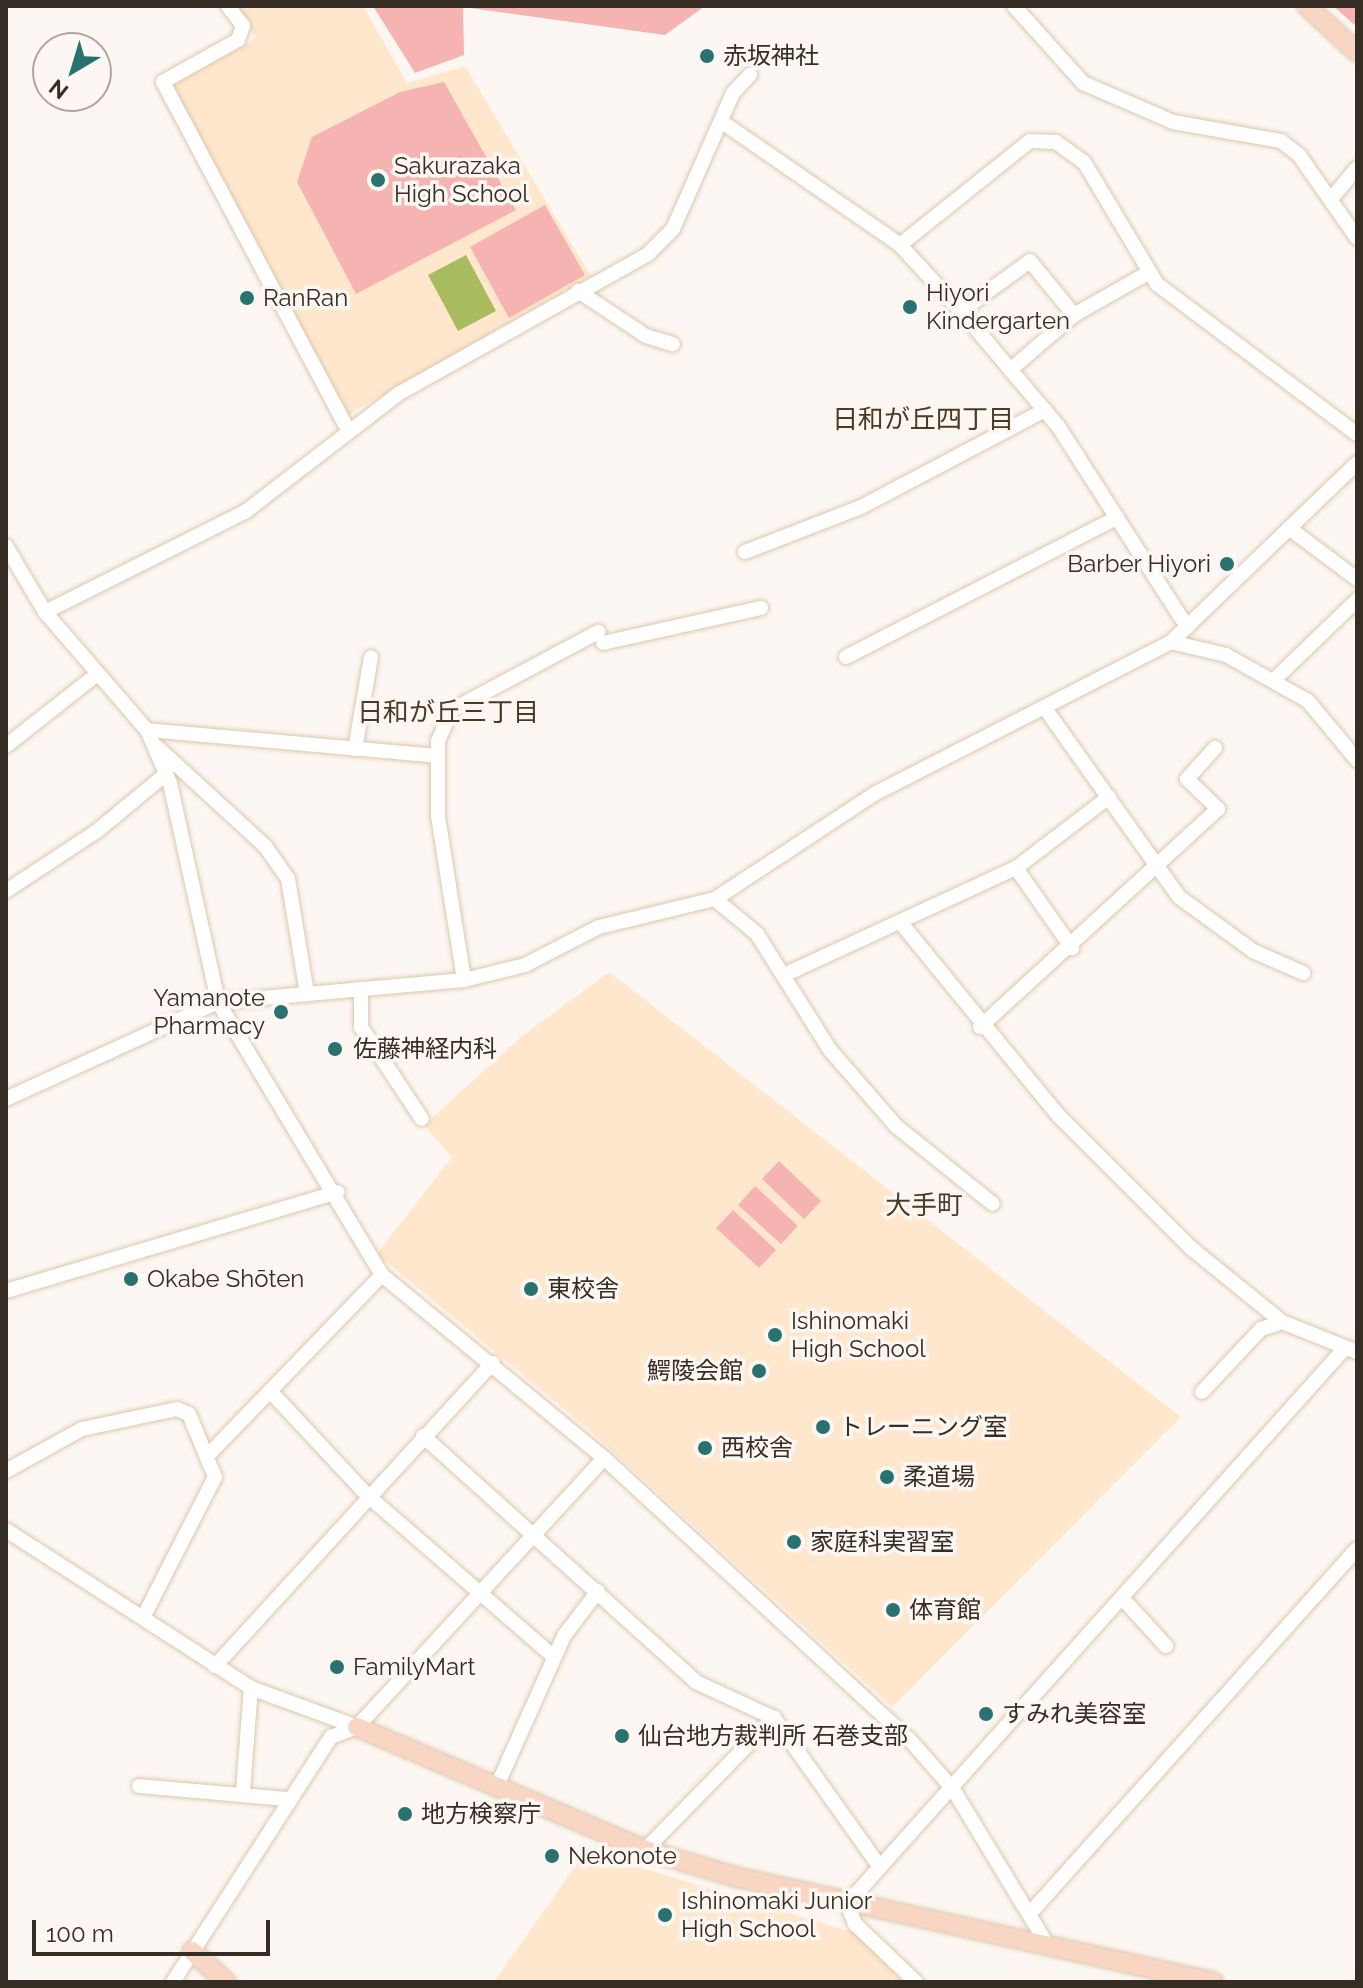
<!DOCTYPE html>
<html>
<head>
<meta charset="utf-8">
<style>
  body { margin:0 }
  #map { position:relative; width:1363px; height:1988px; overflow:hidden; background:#fcf7f2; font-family:Raleway,"Noto Sans JP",sans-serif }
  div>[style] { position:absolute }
  .built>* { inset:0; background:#fee7cd }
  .green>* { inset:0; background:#f5b4b1 }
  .water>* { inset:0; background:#a9bb5f }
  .roads { filter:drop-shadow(0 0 2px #ddc7ae) drop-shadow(0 0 2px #ddc7ae) }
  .street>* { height:14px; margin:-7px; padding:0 7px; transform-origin:7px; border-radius:7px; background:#fff }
  .secondary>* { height:18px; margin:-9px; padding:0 9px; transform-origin:9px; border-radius:9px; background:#f9d6c3 }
  .dots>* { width:22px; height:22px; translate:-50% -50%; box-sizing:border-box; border:4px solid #fcf7f2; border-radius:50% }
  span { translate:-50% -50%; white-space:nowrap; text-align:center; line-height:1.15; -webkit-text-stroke:7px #fcf7f2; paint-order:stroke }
  .poi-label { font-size:24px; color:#362d24 }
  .left { translate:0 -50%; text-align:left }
  .right { translate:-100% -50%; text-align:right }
  .neighbourhood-label { font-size:26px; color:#4d3a25 }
  .frame { position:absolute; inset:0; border:8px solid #362d24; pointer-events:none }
  .north { position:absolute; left:32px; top:32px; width:80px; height:80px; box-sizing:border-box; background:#fcf7f2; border:2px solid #ada6a0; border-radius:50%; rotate:218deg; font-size:22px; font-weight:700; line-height:32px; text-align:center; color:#362d24 }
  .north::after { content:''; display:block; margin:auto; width:28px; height:36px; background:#28726f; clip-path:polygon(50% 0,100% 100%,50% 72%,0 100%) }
  .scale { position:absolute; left:32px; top:1920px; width:238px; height:36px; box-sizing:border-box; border:4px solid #362d24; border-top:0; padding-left:10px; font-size:24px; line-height:28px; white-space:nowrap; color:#362d24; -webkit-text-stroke:6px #fcf7f2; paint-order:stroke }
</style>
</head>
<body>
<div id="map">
  <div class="built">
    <i style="clip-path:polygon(233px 6px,363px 6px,407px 83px,465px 66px,591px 276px,346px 416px,170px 83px,256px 38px)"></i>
    <i style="clip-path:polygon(609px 972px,1181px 1417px,892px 1707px,587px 1428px,377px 1254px,452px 1157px,424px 1125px,521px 1037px)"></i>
    <i style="clip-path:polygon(586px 1851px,861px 1935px,902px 1982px,494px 1982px)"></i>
  </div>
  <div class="green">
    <i style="clip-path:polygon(373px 6px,705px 6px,665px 35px,463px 7px,464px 55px,415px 73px)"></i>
    <i style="clip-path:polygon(1333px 6px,1357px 6px,1357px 27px)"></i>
    <i style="clip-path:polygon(444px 82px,516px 210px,356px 294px,297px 182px,312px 137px,400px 92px)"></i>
    <i style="clip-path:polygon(545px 205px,585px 275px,509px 318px,470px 247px)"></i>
    <i style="clip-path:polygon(779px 1161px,821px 1201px,804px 1219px,762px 1179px)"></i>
    <i style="clip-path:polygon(755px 1186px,798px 1226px,781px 1244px,738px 1205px)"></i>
    <i style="clip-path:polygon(733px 1210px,776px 1250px,759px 1268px,716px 1228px)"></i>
  </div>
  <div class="water">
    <i style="clip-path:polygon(466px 255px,496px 311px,458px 331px,428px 275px)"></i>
  </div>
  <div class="roads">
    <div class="street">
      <i style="left:228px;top:6px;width:25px;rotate:53deg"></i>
      <i style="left:243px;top:26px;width:15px;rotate:110deg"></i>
      <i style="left:238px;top:40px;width:86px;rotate:150.8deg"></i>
      <i style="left:163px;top:82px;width:394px;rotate:62deg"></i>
      <i style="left:1014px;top:6px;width:103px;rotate:48.1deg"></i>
      <i style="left:1083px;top:83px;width:98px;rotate:23.4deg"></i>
      <i style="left:1173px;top:122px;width:110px;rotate:10deg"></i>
      <i style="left:1281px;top:141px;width:23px;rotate:38deg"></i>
      <i style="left:1299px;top:155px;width:101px;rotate:55.1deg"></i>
      <i style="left:722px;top:122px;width:216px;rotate:34.6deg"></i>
      <i style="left:900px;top:245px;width:90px;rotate:47.3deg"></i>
      <i style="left:961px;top:311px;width:150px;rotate:49.9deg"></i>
      <i style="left:1058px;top:426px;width:239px;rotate:57.3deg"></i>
      <i style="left:1331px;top:199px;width:40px;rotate:-50deg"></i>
      <i style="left:900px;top:245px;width:166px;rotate:-38.7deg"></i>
      <i style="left:1030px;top:141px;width:26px;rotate:2deg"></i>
      <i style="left:1056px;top:142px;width:34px;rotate:36deg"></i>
      <i style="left:1084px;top:162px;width:142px;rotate:59.1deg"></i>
      <i style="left:1157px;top:284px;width:250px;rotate:36.9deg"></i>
      <i style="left:578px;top:291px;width:82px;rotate:33.5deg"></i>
      <i style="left:646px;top:336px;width:28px;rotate:17deg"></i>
      <i style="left:961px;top:311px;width:85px;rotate:-35.9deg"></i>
      <i style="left:1030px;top:261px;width:70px;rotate:50.8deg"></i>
      <i style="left:1010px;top:370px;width:84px;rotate:-40.7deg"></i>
      <i style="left:1074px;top:315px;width:87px;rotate:-29.5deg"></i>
      <i style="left:1289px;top:528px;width:85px;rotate:36.9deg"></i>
      <i style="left:6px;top:546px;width:77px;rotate:59.4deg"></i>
      <i style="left:45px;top:612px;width:156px;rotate:49.2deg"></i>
      <i style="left:147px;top:730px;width:58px;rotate:66.5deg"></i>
      <i style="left:170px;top:783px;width:224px;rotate:77.6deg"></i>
      <i style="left:218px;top:1002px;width:318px;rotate:59deg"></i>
      <i style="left:382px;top:1275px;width:288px;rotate:39.5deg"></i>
      <i style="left:604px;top:1458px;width:415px;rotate:42.7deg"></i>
      <i style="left:909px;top:1739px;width:67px;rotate:48.7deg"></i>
      <i style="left:953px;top:1789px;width:184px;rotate:58.8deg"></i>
      <i style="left:745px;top:552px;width:124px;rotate:-21.2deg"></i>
      <i style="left:861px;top:507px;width:208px;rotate:-27.8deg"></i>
      <i style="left:45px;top:612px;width:224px;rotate:-26.6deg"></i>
      <i style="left:245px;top:512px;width:193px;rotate:-37.6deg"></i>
      <i style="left:398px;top:394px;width:287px;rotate:-29.2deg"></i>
      <i style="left:648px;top:254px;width:35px;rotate:-45deg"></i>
      <i style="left:673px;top:229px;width:149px;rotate:-66.2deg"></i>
      <i style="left:733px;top:93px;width:25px;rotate:-47deg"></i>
      <i style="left:1171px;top:642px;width:57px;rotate:13.3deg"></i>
      <i style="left:1226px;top:655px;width:94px;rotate:29.3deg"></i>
      <i style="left:1308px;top:701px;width:77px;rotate:50.3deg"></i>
      <i style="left:603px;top:643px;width:162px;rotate:-12.5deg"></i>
      <i style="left:846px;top:657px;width:305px;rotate:-27.2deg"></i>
      <i style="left:1273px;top:681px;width:117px;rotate:-44deg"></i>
      <i style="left:1044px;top:707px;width:233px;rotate:54.6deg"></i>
      <i style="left:1179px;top:897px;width:92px;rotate:36.1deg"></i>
      <i style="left:1253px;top:951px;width:55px;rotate:23.7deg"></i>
      <i style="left:147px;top:730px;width:290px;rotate:5.1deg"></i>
      <i style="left:6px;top:746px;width:115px;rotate:-38.3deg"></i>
      <i style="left:157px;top:747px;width:147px;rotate:42.5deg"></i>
      <i style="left:265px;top:846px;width:40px;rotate:55.1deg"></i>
      <i style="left:288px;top:879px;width:117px;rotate:80.6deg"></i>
      <i style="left:355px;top:749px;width:93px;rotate:-80.1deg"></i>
      <i style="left:1016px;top:868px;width:98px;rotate:55deg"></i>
      <i style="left:6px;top:891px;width:109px;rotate:-33.4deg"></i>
      <i style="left:97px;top:831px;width:89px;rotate:-39.6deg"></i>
      <i style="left:715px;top:899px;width:55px;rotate:39.8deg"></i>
      <i style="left:757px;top:934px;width:137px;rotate:57.8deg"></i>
      <i style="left:830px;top:1050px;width:101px;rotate:49deg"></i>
      <i style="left:896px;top:1126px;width:124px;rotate:38.8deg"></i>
      <i style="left:900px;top:922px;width:251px;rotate:50.7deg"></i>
      <i style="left:1059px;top:1116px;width:187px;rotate:45deg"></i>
      <i style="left:1191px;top:1248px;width:117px;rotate:39.1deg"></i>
      <i style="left:784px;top:975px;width:255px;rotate:-24.8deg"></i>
      <i style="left:1016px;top:868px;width:117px;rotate:-37.4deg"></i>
      <i style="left:464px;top:980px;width:166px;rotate:-99deg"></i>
      <i style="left:438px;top:816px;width:75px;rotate:-90deg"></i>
      <i style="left:438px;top:741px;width:34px;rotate:-66deg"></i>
      <i style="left:452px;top:710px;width:166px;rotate:-28.1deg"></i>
      <i style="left:361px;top:989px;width:38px;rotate:90deg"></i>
      <i style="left:361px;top:1027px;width:110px;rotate:56.5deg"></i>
      <i style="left:980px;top:1027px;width:323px;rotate:-42.5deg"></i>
      <i style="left:1218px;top:809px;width:43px;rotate:-135.9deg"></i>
      <i style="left:1187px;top:779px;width:42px;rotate:-47.9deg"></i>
      <i style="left:6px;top:1099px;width:233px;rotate:-24.6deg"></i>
      <i style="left:218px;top:1002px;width:247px;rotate:-5.1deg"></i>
      <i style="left:464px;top:980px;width:63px;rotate:-13.8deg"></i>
      <i style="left:525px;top:965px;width:83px;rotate:-27.2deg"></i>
      <i style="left:599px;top:927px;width:119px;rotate:-13.6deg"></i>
      <i style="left:715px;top:899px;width:191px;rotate:-33.4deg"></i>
      <i style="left:874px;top:794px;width:334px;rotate:-27.1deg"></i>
      <i style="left:1171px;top:642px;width:258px;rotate:-43.9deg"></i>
      <i style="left:6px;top:1291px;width:346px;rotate:-16.6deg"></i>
      <i style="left:270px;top:1391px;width:142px;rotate:47deg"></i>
      <i style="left:367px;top:1495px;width:247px;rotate:40.9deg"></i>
      <i style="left:1202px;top:1392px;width:86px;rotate:-46.9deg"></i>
      <i style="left:1261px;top:1329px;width:22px;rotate:-18deg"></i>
      <i style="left:1282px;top:1322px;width:81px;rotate:21.8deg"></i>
      <i style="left:423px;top:1436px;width:367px;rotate:42deg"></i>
      <i style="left:696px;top:1682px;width:86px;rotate:24.8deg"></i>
      <i style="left:774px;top:1718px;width:183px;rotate:54.6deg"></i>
      <i style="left:880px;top:1867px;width:50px;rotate:131.7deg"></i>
      <i style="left:847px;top:1904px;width:22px;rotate:68deg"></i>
      <i style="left:855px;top:1924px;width:84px;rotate:43.6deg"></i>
      <i style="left:211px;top:1452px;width:246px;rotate:-46deg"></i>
      <i style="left:6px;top:1471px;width:87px;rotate:-28.9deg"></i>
      <i style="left:82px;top:1429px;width:97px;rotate:-11.9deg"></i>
      <i style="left:177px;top:1409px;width:13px;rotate:23deg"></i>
      <i style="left:189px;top:1414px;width:68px;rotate:67.6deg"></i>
      <i style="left:215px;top:1477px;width:158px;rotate:117.1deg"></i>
      <i style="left:6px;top:1530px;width:292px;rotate:32.8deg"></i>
      <i style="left:251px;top:1688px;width:113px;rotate:20.2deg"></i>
      <i style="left:1123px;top:1599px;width:64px;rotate:47.5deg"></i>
      <i style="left:215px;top:1666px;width:411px;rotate:-47.5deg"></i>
      <i style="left:139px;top:1786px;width:150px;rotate:5deg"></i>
      <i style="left:496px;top:1788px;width:167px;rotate:-65.9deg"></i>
      <i style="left:564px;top:1636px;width:56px;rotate:-52.9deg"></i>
      <i style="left:243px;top:1791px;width:103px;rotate:-85.6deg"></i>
      <i style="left:645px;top:1850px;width:185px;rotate:-45.7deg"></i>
      <i style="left:880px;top:1867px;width:697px;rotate:-48.14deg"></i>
      <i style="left:1032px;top:1911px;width:486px;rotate:-48.1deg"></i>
      <i style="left:173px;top:1982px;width:292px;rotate:-57.2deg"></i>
      <i style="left:331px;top:1737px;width:28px;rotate:-21deg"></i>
      <i style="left:357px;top:1727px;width:365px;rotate:-47.4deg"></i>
    </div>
    <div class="secondary">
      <i style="left:1307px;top:6px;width:68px;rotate:42.6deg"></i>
      <i style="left:357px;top:1727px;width:313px;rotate:23.1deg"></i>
      <i style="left:645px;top:1850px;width:95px;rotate:16.5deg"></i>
      <i style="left:736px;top:1877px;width:489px;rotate:12.4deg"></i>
      <i style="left:192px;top:1951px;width:46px;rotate:42.4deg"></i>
    </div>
  </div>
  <div class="dots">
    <i style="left:707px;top:56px;background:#28726f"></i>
    <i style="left:378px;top:180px;background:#28726f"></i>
    <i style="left:247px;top:298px;background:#28726f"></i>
    <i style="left:910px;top:307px;background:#28726f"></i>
    <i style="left:1227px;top:564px;background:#28726f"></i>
    <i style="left:281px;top:1012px;background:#28726f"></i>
    <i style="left:335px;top:1049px;background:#28726f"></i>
    <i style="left:131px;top:1279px;background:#28726f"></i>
    <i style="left:531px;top:1289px;background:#28726f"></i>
    <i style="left:775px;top:1335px;background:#28726f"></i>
    <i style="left:759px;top:1371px;background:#28726f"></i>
    <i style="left:823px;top:1427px;background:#28726f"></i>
    <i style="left:705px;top:1448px;background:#28726f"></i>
    <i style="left:887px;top:1477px;background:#28726f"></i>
    <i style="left:794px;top:1542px;background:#28726f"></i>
    <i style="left:893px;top:1610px;background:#28726f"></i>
    <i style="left:337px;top:1667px;background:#28726f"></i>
    <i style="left:986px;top:1714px;background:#28726f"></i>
    <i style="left:622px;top:1736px;background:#28726f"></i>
    <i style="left:405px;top:1814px;background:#28726f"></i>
    <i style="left:552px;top:1856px;background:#28726f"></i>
    <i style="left:665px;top:1915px;background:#28726f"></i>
  </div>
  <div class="poi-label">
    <span class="left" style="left:723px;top:56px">赤坂神社</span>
    <span class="left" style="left:394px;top:180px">Sakurazaka<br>High School</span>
    <span class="left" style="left:926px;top:307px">Hiyori<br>Kindergarten</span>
    <span class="left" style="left:263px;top:298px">RanRan</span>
    <span class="right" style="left:1211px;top:564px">Barber Hiyori</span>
    <span class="right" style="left:265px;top:1012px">Yamanote<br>Pharmacy</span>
    <span class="left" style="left:353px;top:1049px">佐藤神経内科</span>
    <span class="left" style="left:147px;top:1279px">Okabe Shōten</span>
    <span class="left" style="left:547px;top:1289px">東校舎</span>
    <span class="left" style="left:791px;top:1335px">Ishinomaki<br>High School</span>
    <span class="right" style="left:743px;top:1371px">鰐陵会館</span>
    <span class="left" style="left:839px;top:1427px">トレーニング室</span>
    <span class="left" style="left:721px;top:1448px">西校舎</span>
    <span class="left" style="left:903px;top:1477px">柔道場</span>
    <span class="left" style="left:810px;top:1542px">家庭科実習室</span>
    <span class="left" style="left:909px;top:1610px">体育館</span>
    <span class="left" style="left:353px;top:1667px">FamilyMart</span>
    <span class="left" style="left:1002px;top:1714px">すみれ美容室</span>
    <span class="left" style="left:638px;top:1736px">仙台地方裁判所 石巻支部</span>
    <span class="left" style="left:421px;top:1814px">地方検察庁</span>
    <span class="left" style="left:568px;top:1856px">Nekonote</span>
    <span class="left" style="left:681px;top:1915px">Ishinomaki Junior<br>High School</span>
  </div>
  <div class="neighbourhood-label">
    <span style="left:923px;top:420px">日和が丘四丁目</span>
    <span style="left:448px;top:713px">日和が丘三丁目</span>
    <span style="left:924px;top:1206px">大手町</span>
  </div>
  <div class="frame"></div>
  <div class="north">N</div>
  <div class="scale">100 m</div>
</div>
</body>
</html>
